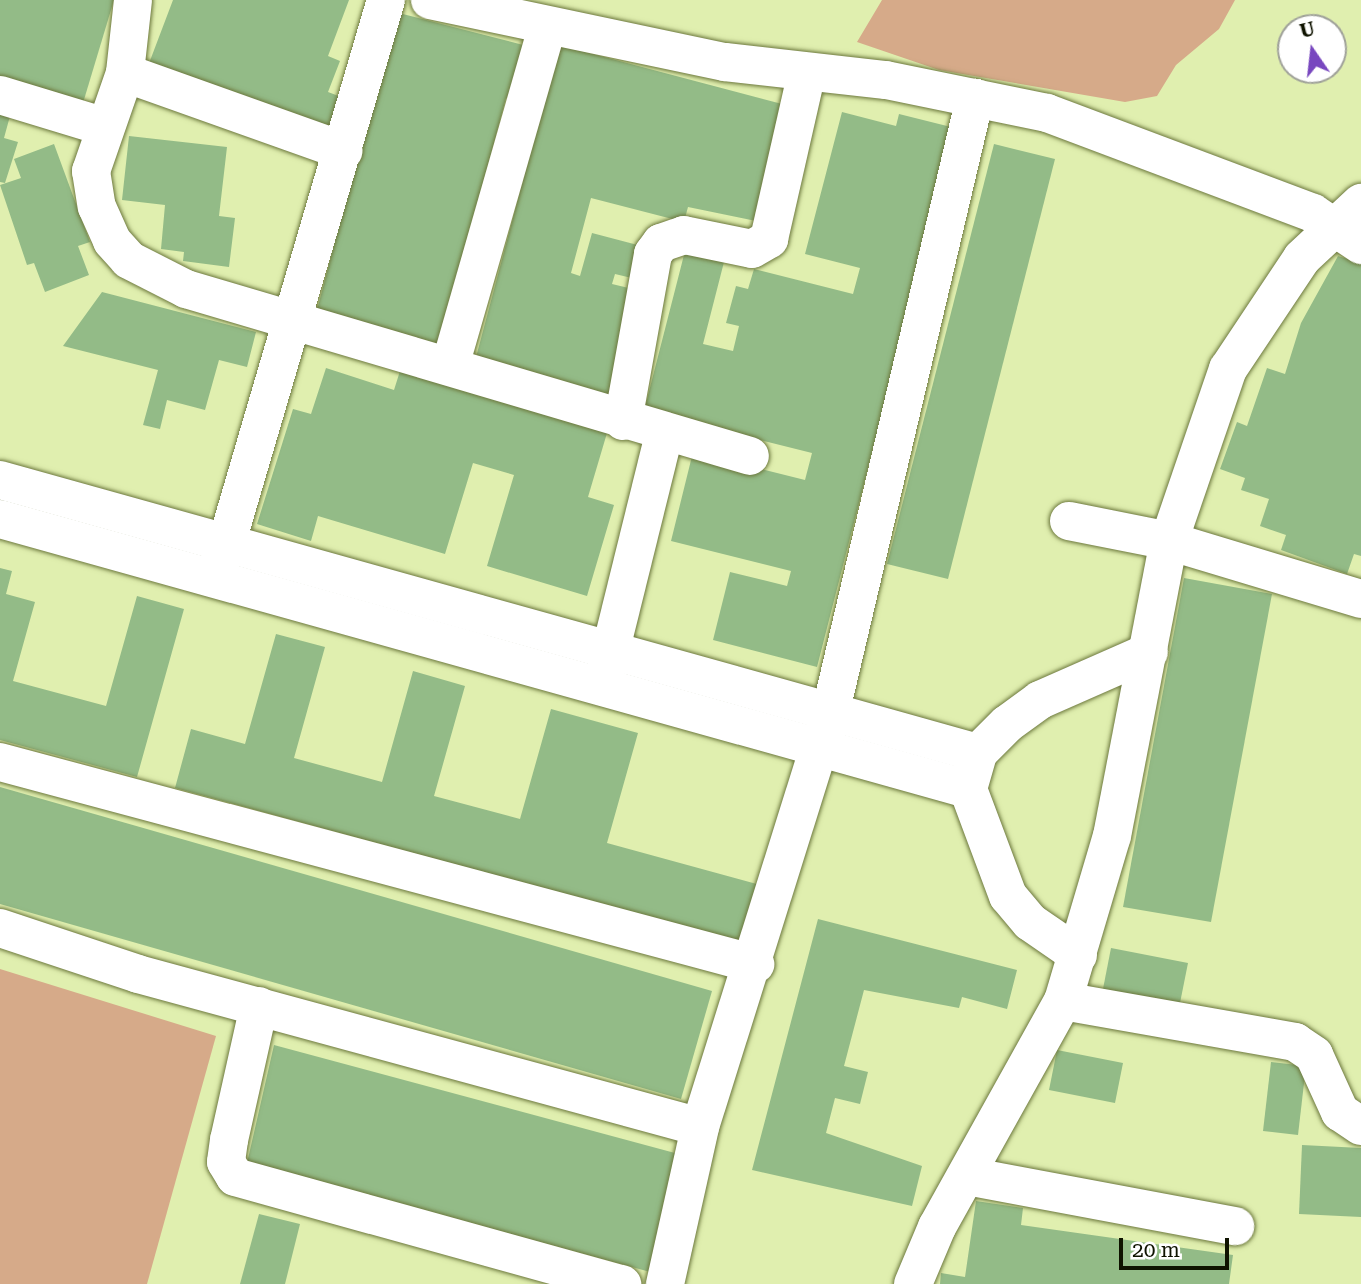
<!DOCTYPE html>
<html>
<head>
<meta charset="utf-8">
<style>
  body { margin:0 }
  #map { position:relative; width:1361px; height:1284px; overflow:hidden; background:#e0efaf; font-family:"Roboto Serif",serif }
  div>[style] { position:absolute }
  .green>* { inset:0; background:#d6aa89 }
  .building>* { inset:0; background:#93bb87 }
  .roads { filter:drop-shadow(0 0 2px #6c783d) drop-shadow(0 0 2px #6c783d) }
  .minor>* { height:38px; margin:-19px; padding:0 19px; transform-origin:19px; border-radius:19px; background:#fff }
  span { translate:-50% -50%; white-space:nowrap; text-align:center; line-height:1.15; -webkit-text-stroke:6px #fff; paint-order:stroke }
  .north { position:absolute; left:1277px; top:14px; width:70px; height:70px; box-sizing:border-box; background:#fff; border:2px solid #9fa199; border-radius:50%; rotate:346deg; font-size:19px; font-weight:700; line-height:28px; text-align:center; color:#0f1300 }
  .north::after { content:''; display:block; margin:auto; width:24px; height:32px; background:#7847bf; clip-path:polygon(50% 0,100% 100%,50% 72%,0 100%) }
  .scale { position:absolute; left:1119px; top:1238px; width:110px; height:32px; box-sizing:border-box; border:4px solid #0f1300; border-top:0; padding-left:9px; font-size:21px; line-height:24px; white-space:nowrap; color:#0f1300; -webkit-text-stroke:5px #fff; paint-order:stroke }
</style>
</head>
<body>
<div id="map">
  <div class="green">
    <i style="clip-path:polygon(882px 0,1235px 0,1219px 29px,1176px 65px,1157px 96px,1125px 102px,939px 70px,857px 42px)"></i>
    <i style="clip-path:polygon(0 969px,216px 1036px,147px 1284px,0 1284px)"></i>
  </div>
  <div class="building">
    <i style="clip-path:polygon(0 0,114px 0,83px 103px,0 79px)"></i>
    <i style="clip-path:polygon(173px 0,349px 0,328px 56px,340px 61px,328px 92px,344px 98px,331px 134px,148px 66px)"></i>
    <i style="clip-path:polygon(395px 12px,527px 46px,513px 100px,506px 98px,438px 352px,316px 314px)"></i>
    <i style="clip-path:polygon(559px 45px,782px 104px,756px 221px,688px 207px,684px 222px,591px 198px,571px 273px,580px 276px,592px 233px,649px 248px,640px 280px,615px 274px,612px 284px,641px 291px,612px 397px,475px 361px)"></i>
    <i style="clip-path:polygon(842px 112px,896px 126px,899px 114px,955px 128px,817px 667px,713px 640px,730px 572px,787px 586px,791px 571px,671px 541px,693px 452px,805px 480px,812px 453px,644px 411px,685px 251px,724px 262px,703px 344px,733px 351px,739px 326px,726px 323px,736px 286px,748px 289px,754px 269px,853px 294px,860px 268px,805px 254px)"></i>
    <i style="clip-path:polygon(0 113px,10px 116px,4px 138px,18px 142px,5px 183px,0 182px)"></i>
    <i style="clip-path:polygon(129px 136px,227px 147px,219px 216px,235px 218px,229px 267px,183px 261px,184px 252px,161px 249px,165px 205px,122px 200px)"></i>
    <i style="clip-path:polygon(54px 144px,90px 242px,78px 246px,89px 275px,45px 292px,34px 263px,27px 265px,0 185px,21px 178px,14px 159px)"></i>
    <i style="clip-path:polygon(994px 144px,1055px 159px,948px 579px,887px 564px)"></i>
    <i style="clip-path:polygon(1338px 256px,1361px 263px,1361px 556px,1354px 554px,1347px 574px,1281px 550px,1286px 535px,1260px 526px,1269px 499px,1241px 490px,1245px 478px,1220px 469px,1237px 422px,1247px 426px,1267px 368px,1285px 374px,1301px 323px)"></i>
    <i style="clip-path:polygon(102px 292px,256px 332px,247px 367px,219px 360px,205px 410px,167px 400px,160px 429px,143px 425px,158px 370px,63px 346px)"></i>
    <i style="clip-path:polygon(326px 368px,394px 390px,400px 371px,607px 433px,588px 497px,614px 505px,587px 596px,487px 566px,514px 475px,473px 463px,445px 554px,318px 516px,311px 541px,257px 524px,293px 409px,311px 414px)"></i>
    <i style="clip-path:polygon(0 568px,12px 571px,6px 594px,35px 602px,13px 681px,106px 706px,137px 596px,184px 609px,137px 777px,0 740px)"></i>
    <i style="clip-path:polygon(1184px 578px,1272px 594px,1211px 922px,1123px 907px)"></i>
    <i style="clip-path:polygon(276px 634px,325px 647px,294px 758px,382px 782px,413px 671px,465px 686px,434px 796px,520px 819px,551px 709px,638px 733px,607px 843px,771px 888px,754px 946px,175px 788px,191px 729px,245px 744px)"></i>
    <i style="clip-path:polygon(0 787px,712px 991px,681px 1099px,0 904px)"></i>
    <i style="clip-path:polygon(818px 919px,1017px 970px,1007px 1009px,962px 997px,959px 1008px,864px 990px,844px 1066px,868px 1072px,860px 1104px,835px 1098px,826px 1133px,922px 1166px,912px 1206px,752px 1170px)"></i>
    <i style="clip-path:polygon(1111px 948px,1188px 963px,1179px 1008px,1102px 994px)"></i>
    <i style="clip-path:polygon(274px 1045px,686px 1156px,654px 1273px,247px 1163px)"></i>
    <i style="clip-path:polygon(1057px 1050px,1123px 1063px,1115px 1103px,1049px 1090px)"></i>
    <i style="clip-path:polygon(1271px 1062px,1306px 1066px,1298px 1135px,1263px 1131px)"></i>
    <i style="clip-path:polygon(1302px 1145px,1361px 1148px,1361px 1217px,1299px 1214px)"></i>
    <i style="clip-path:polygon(976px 1201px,1023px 1208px,1021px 1225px,1233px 1255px,1229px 1284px,940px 1284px,941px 1273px,965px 1277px)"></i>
    <i style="clip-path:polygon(259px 1214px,300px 1224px,285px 1284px,240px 1284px)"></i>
  </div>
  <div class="roads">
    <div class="minor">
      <i style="left:133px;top:0;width:73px;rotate:96.3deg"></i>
      <i style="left:125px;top:73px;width:104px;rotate:109.1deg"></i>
      <i style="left:91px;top:171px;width:36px;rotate:81deg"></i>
      <i style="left:97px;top:207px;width:37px;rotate:66deg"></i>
      <i style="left:112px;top:241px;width:25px;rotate:48deg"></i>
      <i style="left:129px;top:260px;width:64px;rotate:27deg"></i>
      <i style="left:186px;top:289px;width:588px;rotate:16.49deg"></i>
      <i style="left:430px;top:0;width:301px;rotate:11.9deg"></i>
      <i style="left:725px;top:62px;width:162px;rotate:6.4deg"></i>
      <i style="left:886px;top:80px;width:164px;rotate:11.6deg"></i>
      <i style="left:1047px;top:113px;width:284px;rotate:20.6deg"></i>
      <i style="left:1313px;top:213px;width:58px;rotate:33.7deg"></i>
      <i style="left:125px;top:73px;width:232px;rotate:19.6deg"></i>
      <i style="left:0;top:95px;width:110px;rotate:16.9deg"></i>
      <i style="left:450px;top:366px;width:352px;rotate:-74deg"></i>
      <i style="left:623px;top:421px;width:170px;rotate:-79.8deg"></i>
      <i style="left:653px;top:254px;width:14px;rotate:-54deg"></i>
      <i style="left:661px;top:243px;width:24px;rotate:-19deg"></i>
      <i style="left:684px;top:235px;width:69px;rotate:11.6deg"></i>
      <i style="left:752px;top:249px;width:20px;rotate:-30deg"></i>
      <i style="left:769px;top:239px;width:171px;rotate:-77.2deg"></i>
      <i style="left:0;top:480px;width:1015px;rotate:15.6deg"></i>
      <i style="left:0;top:519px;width:1005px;rotate:15.59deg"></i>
      <i style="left:1069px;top:521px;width:102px;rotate:11.3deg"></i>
      <i style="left:1169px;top:541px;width:201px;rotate:16.8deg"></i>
      <i style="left:221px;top:562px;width:586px;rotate:-73.64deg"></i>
      <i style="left:605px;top:673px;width:246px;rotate:-76.1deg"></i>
      <i style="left:0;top:762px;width:782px;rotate:14.98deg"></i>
      <i style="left:0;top:928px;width:145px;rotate:18.4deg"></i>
      <i style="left:138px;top:974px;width:582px;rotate:15.23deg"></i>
      <i style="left:700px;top:1127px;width:437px;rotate:-72.6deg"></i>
      <i style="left:831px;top:710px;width:629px;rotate:-76.76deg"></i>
      <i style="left:1078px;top:955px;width:58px;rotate:-145.5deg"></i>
      <i style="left:1030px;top:922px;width:34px;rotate:-130deg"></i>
      <i style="left:1008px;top:896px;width:114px;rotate:-110.5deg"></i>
      <i style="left:968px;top:789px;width:37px;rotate:-74deg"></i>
      <i style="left:978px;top:753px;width:41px;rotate:-45deg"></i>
      <i style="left:1007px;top:724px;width:41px;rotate:-36deg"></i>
      <i style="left:1040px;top:700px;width:119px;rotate:-23.8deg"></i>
      <i style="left:1063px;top:1001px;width:236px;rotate:10deg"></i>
      <i style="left:1295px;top:1042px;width:23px;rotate:34deg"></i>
      <i style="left:1314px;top:1055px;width:63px;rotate:65.5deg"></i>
      <i style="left:1340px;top:1112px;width:25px;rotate:34deg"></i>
      <i style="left:259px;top:1006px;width:137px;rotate:102.6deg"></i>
      <i style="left:229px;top:1140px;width:22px;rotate:98deg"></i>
      <i style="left:226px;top:1162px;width:17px;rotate:59deg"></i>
      <i style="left:235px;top:1177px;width:402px;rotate:15.5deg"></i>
      <i style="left:967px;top:1176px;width:273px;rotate:10.6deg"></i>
      <i style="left:665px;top:1284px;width:161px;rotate:-77.4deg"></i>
      <i style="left:913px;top:1284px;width:62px;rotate:-67.2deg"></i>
      <i style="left:937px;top:1227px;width:259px;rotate:-60.9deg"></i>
      <i style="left:1063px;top:1001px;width:172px;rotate:-73.5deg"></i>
      <i style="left:1112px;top:836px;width:300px;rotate:-79.1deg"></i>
      <i style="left:1169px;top:541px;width:182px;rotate:-71.1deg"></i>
      <i style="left:1228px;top:369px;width:133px;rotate:-56.3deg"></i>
      <i style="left:1302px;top:258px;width:81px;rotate:-43deg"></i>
    </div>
  </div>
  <div class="north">U</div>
  <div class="scale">20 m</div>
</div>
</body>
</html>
